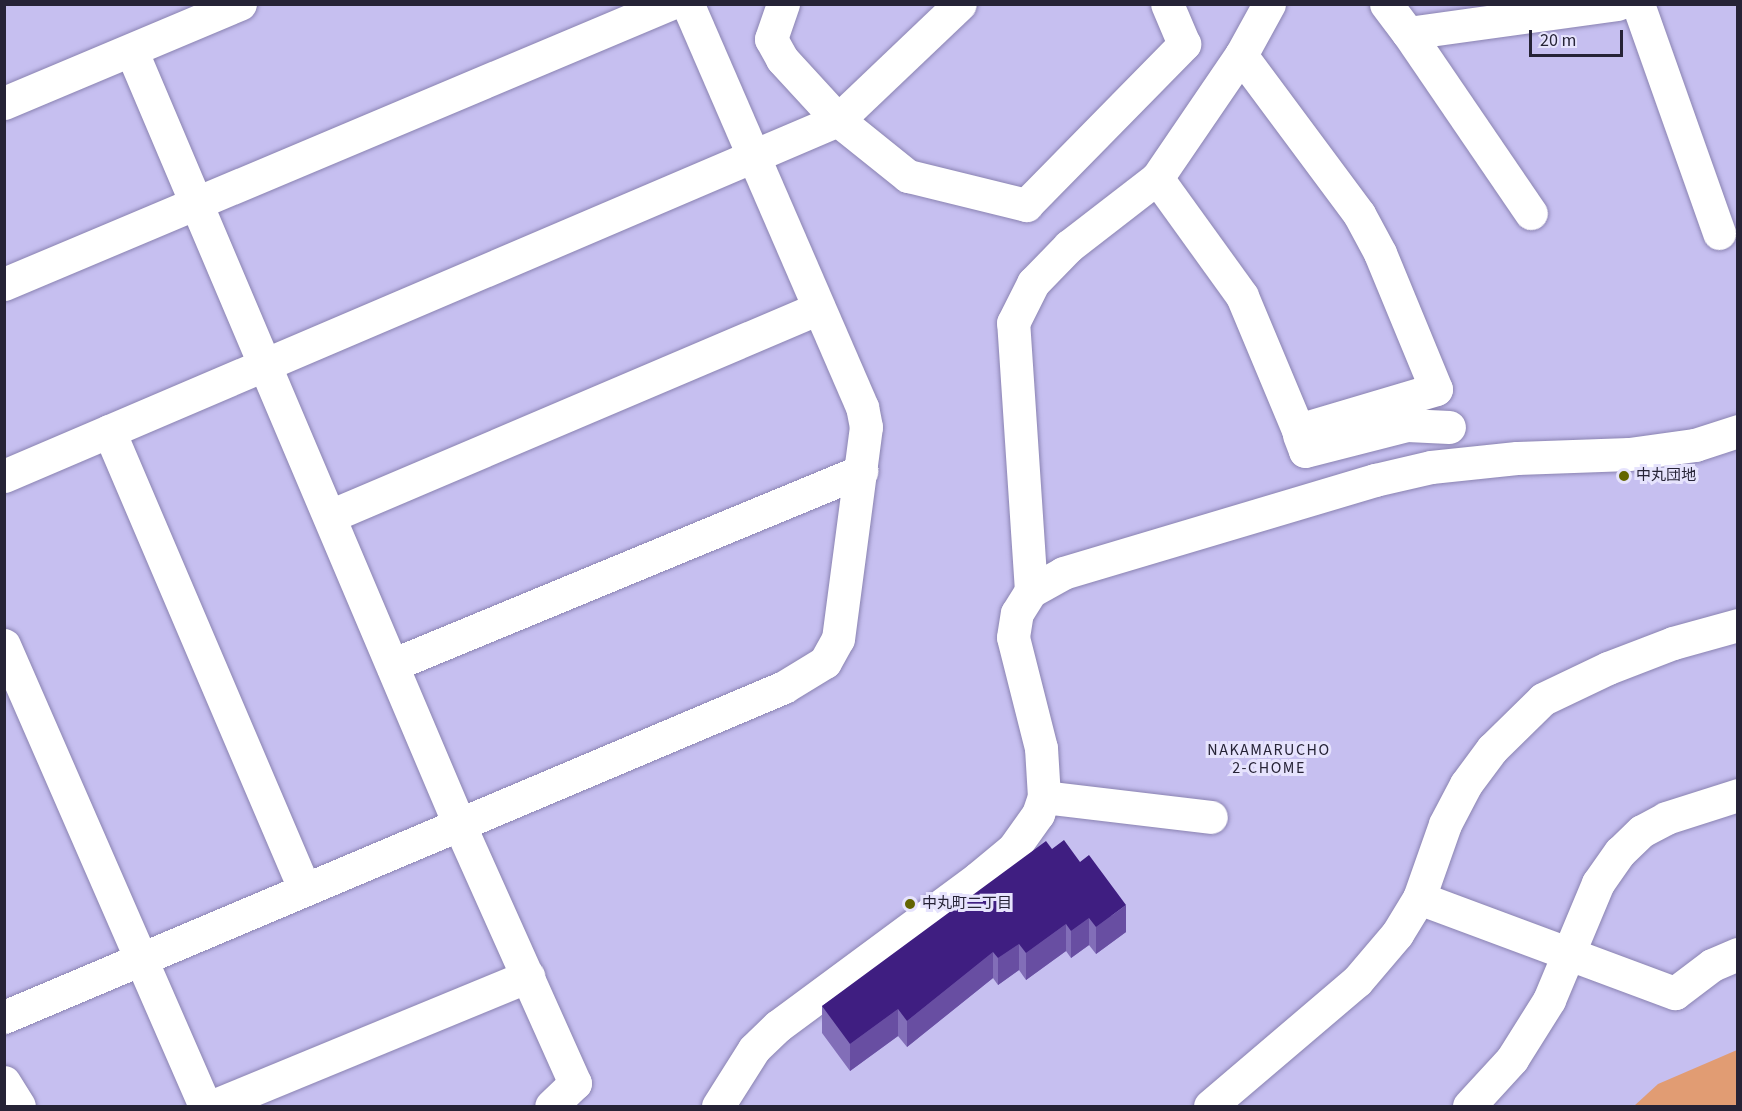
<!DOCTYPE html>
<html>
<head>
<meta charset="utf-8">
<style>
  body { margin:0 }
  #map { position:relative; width:1742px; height:1111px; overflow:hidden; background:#c6bff0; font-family:"Source Sans 3","Noto Sans JP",sans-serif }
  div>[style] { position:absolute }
  .green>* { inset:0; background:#e19c73 }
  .roads { filter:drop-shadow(0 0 2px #8a83b1) drop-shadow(0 0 2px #8a83b1) }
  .minor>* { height:33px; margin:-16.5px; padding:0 16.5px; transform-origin:16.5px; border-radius:16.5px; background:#fff }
  .wall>* { inset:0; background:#826eb8 }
  .shaded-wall>* { inset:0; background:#684ea2 }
  .building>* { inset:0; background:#3f1e81 }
  .dots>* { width:16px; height:16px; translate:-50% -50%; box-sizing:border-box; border:3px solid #e6e3fd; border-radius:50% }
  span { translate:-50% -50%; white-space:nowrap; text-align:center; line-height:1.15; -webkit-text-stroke:6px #e6e3fd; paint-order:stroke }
  .poi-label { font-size:15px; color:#262336 }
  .left { translate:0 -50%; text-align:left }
  .neighbourhood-label { font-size:16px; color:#262336; letter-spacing:1.5px }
  .frame { position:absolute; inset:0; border:6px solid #262336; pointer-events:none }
  .scale { position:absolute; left:1529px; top:30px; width:94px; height:27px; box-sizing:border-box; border:3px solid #262336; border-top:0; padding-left:8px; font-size:18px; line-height:21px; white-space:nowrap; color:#262336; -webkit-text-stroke:4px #e6e3fd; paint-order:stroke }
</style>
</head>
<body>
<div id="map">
  <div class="green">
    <i style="clip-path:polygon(1737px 1050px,1737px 1106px,1634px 1106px,1658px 1084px)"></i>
  </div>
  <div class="roads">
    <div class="minor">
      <i style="left:783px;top:4px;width:37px;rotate:109deg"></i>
      <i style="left:771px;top:39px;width:23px;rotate:61deg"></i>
      <i style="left:782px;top:59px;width:83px;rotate:47.4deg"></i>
      <i style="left:838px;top:120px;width:90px;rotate:38.7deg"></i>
      <i style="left:908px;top:176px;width:122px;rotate:13.8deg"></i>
      <i style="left:1026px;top:205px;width:226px;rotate:-45.5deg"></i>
      <i style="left:1184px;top:44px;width:43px;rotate:-113deg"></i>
      <i style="left:1386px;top:4px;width:36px;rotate:53deg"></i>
      <i style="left:1408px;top:33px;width:212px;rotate:-7.9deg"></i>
      <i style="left:1638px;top:4px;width:243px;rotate:70.5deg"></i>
      <i style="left:1408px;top:33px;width:218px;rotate:55.7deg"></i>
      <i style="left:132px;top:52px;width:838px;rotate:67.04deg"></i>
      <i style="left:459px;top:824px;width:284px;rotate:65.9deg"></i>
      <i style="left:575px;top:1083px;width:33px;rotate:136deg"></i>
      <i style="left:4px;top:103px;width:256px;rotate:-22.8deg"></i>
      <i style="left:1157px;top:178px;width:145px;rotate:54.2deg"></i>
      <i style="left:1242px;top:296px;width:145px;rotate:67.3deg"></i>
      <i style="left:1298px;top:430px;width:144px;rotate:-16.5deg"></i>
      <i style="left:1436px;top:389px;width:147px;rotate:-112.4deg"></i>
      <i style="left:1380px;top:253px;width:44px;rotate:-118.3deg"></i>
      <i style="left:1359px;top:214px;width:198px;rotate:-126.6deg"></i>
      <i style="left:4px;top:284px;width:722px;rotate:-22.83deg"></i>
      <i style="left:109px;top:431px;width:497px;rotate:66.9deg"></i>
      <i style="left:1299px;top:435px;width:17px;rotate:69deg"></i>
      <i style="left:1305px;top:451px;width:105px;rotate:-14.3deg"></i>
      <i style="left:1407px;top:425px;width:42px;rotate:2.7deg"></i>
      <i style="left:4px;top:476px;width:907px;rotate:-23.12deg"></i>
      <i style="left:838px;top:120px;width:168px;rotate:-43.6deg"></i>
      <i style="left:330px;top:516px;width:531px;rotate:-23.04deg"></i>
      <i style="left:1031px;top:591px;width:269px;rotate:-93.8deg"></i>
      <i style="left:1013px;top:323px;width:45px;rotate:-63.4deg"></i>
      <i style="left:1033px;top:283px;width:52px;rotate:-45.8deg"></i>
      <i style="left:1069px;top:246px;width:111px;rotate:-37.7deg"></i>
      <i style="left:1157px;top:178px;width:149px;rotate:-55.7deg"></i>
      <i style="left:1241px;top:55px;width:58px;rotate:-61.2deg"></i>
      <i style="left:4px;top:645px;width:503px;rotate:66.44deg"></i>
      <i style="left:392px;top:665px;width:508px;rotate:-22.47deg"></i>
      <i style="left:1044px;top:797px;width:168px;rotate:6.8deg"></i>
      <i style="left:1419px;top:898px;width:273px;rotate:20.4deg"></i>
      <i style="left:1675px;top:993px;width:46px;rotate:-37.1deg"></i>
      <i style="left:1712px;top:965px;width:28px;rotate:-23deg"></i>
      <i style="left:4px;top:1017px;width:847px;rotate:-22.93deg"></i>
      <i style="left:784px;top:687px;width:48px;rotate:-31.4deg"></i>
      <i style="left:825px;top:662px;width:26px;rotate:-61deg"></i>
      <i style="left:838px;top:639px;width:214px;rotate:-82.5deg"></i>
      <i style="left:866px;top:427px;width:20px;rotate:-101deg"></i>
      <i style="left:862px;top:407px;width:439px;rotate:-113.4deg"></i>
      <i style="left:4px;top:1082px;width:28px;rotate:58deg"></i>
      <i style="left:213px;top:1106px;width:341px;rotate:-22.4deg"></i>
      <i style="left:718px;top:1106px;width:67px;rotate:-57.7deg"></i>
      <i style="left:754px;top:1049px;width:33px;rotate:-44deg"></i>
      <i style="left:778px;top:1026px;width:249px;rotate:-36.5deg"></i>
      <i style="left:978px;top:878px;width:45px;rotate:-39.6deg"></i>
      <i style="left:1013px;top:849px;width:43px;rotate:-54.5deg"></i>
      <i style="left:1038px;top:814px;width:18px;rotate:-71deg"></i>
      <i style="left:1044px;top:797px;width:49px;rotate:-93.5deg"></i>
      <i style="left:1041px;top:748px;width:114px;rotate:-104.2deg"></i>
      <i style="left:1013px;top:637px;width:24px;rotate:-81deg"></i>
      <i style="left:1017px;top:613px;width:26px;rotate:-58deg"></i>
      <i style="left:1031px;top:591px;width:37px;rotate:-29deg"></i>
      <i style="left:1063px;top:573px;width:326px;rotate:-16.6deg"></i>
      <i style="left:1375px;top:480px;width:57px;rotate:-13.1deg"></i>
      <i style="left:1431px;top:467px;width:86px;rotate:-6deg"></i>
      <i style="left:1517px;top:458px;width:112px;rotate:-2deg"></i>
      <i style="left:1629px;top:454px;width:67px;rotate:-7.8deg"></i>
      <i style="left:1695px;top:445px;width:45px;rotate:-18deg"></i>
      <i style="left:1210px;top:1106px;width:193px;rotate:-40.4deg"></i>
      <i style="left:1357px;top:981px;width:62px;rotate:-49.6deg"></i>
      <i style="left:1397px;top:934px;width:42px;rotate:-58.6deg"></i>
      <i style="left:1419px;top:898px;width:78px;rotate:-70.6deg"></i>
      <i style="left:1445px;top:824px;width:45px;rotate:-62.3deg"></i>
      <i style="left:1466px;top:784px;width:44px;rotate:-53.4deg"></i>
      <i style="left:1492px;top:749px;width:71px;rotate:-44.4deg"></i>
      <i style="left:1543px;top:699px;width:72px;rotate:-25.5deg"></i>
      <i style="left:1608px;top:668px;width:70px;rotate:-21deg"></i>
      <i style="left:1673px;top:643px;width:67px;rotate:-15.5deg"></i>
      <i style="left:1469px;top:1106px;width:64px;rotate:-47.5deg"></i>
      <i style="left:1512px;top:1059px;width:70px;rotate:-57.9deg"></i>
      <i style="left:1549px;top:1000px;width:127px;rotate:-67.3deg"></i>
      <i style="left:1598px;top:883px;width:38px;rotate:-55deg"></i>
      <i style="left:1620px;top:852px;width:30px;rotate:-44deg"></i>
      <i style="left:1642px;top:831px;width:27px;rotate:-28deg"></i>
      <i style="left:1666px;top:818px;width:76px;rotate:-17.7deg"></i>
    </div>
  </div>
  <div class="wall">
    <i style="clip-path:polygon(1052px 849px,1126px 932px,1096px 954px,1089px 945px,1071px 958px,1066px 951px,1026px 980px,1019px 970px,998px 985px,993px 978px,907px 1047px,898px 1036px,850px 1071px,822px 1033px,822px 1006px)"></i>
  </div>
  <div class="shaded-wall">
    <i style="clip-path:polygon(1126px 905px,1126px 932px,1096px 954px,1096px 927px)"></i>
    <i style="clip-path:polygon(1089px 918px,1089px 945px,1071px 958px,1071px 931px)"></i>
    <i style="clip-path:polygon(1066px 924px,1066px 951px,1026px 980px,1026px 953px)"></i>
    <i style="clip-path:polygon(1019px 944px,1019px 970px,998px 985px,998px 958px)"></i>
    <i style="clip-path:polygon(993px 952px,993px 978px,907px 1047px,907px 1021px)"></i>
    <i style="clip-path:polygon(898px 1009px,898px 1036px,850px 1071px,850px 1044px)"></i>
  </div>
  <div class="building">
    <i style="clip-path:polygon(1064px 840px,1080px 862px,1089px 855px,1126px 905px,1096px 927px,1089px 918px,1071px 931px,1066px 924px,1026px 953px,1019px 944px,998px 958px,993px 952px,907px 1021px,898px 1009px,850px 1044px,822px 1006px,1046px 841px,1052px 849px)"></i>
  </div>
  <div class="dots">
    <i style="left:1624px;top:476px;background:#636500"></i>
    <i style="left:910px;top:904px;background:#636500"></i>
  </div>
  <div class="poi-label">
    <span class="left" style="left:1636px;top:476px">中丸団地</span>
    <span class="left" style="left:922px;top:904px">中丸町二丁目</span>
  </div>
  <div class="neighbourhood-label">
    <span style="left:1269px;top:759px">NAKAMARUCHO<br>2-CHOME</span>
  </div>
  <div class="frame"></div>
  <div class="scale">20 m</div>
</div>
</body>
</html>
